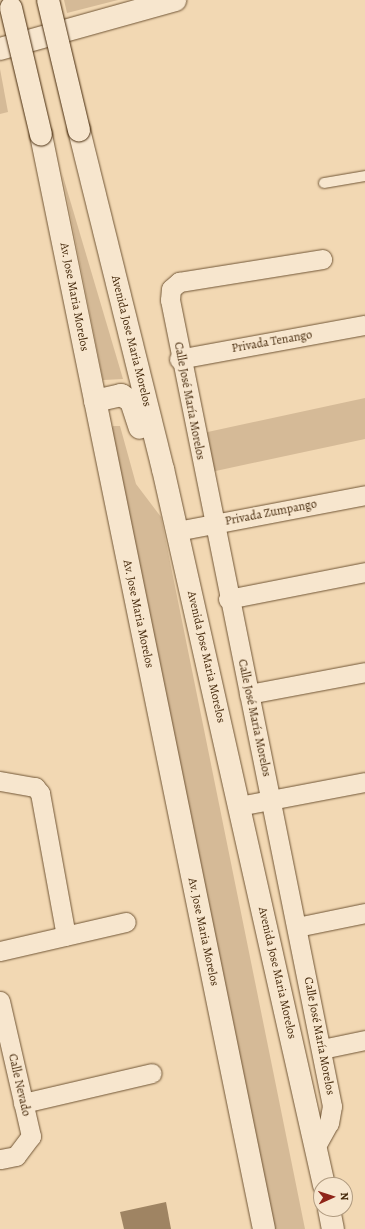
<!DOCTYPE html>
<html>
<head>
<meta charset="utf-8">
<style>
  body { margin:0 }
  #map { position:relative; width:365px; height:1229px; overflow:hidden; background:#f2d8b3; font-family:Alegreya,serif }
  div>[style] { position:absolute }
  .green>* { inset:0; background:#d5ba97 }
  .building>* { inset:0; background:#9f8463 }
  .roads { filter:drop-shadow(0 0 1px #715636) drop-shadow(0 0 1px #715636) }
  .lane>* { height:10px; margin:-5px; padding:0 5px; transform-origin:5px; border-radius:5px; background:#f7e6ce }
  .street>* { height:19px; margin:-9.5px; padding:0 9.5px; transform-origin:9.5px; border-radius:9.5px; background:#f7e6ce }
  .secondary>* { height:22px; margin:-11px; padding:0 11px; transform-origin:11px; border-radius:11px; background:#f7e6ce }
  .bridges { filter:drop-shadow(0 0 1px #462a0c) drop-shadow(0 0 1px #462a0c) }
  .secondary-bridge>* { height:22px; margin:-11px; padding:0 11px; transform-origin:11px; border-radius:11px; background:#f7e6ce }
  span { translate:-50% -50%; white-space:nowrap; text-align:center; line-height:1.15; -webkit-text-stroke:3px #f7e6ce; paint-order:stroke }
  .street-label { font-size:12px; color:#462a0c }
  .north { position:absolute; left:313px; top:1177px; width:40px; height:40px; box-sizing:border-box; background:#f7e6ce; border:1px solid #b09b80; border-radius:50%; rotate:87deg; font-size:11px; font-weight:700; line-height:16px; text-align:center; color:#462a0c }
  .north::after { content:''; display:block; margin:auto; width:14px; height:18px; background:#8f2418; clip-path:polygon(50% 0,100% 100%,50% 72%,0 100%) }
</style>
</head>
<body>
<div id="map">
  <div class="green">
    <i style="clip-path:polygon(64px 0,118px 0,67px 13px)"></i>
    <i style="clip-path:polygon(0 69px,8px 112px,0 114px)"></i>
    <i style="clip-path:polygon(62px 173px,123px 379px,103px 380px)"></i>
    <i style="clip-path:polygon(365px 398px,365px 439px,211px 472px,203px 433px)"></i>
    <i style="clip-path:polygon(113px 426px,120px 426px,136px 484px,161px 517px,305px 1229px,273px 1229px,110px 433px)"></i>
  </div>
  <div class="building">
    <i style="clip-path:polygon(166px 1202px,171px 1229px,124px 1229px,120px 1212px)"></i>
  </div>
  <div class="roads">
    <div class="lane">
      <i style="left:324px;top:183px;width:42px;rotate:-9.7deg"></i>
    </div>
    <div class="street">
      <i style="left:179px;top:359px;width:189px;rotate:-10.4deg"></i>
      <i style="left:177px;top:531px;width:191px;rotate:-10.8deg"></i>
      <i style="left:228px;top:599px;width:140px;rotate:-11.1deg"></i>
      <i style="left:249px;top:694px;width:118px;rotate:-10.7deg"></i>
      <i style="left:0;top:781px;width:36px;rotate:10deg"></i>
      <i style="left:35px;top:787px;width:8px;rotate:50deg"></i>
      <i style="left:40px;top:793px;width:145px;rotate:79.7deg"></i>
      <i style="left:239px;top:806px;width:128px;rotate:-10.8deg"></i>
      <i style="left:297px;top:927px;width:69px;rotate:-11.6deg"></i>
      <i style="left:0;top:951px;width:129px;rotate:-13deg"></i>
      <i style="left:0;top:1001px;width:139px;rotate:77.1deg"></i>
      <i style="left:31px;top:1136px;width:25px;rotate:127deg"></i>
      <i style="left:16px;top:1156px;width:16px;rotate:169deg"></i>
      <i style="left:322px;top:1049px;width:44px;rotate:-11.8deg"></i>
      <i style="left:23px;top:1103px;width:132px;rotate:-13.1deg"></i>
      <i style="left:316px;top:1146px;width:26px;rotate:-61deg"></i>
      <i style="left:329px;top:1123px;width:17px;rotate:-80deg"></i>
      <i style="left:332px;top:1106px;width:822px;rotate:-101.36deg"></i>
      <i style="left:170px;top:300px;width:11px;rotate:-85deg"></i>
      <i style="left:171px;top:289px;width:11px;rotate:-41deg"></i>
      <i style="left:179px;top:282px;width:145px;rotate:-9.1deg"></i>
    </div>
    <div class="secondary">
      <i style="left:0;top:49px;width:182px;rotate:-15.6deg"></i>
      <i style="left:79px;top:130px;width:349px;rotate:76.1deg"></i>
      <i style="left:163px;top:469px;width:734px;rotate:77.33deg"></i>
      <i style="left:41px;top:135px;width:1116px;rotate:78.48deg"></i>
      <i style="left:95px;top:401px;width:27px;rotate:-13deg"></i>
      <i style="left:121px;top:395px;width:12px;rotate:31deg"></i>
      <i style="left:131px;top:401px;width:28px;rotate:72deg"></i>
      <i style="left:329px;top:1209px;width:20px;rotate:79deg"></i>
    </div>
  </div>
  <div class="bridges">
    <div class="secondary-bridge">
      <i style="left:48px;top:0;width:134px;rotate:76.6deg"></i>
      <i style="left:11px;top:8px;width:130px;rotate:76.7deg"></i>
    </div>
  </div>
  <div class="street-label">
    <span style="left:74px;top:297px;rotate:79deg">Av. Jose Maria Morelos</span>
    <span style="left:131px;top:341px;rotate:76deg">Avenida Jose Maria Morelos</span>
    <span style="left:272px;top:342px;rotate:-10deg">Privada Tenango</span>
    <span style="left:189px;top:401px;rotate:79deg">Calle José María Morelos</span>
    <span style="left:271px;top:513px;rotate:-11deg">Privada Zumpango</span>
    <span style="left:138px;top:614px;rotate:78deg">Av. Jose Maria Morelos</span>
    <span style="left:206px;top:657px;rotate:77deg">Avenida Jose Maria Morelos</span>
    <span style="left:254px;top:718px;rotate:78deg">Calle José María Morelos</span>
    <span style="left:203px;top:932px;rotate:78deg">Av. Jose Maria Morelos</span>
    <span style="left:277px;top:973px;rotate:77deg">Avenida Jose Maria Morelos</span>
    <span style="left:319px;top:1036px;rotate:79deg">Calle José María Morelos</span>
    <span style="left:19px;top:1085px;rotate:77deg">Calle Nevado</span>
  </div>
  <div class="north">N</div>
</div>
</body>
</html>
